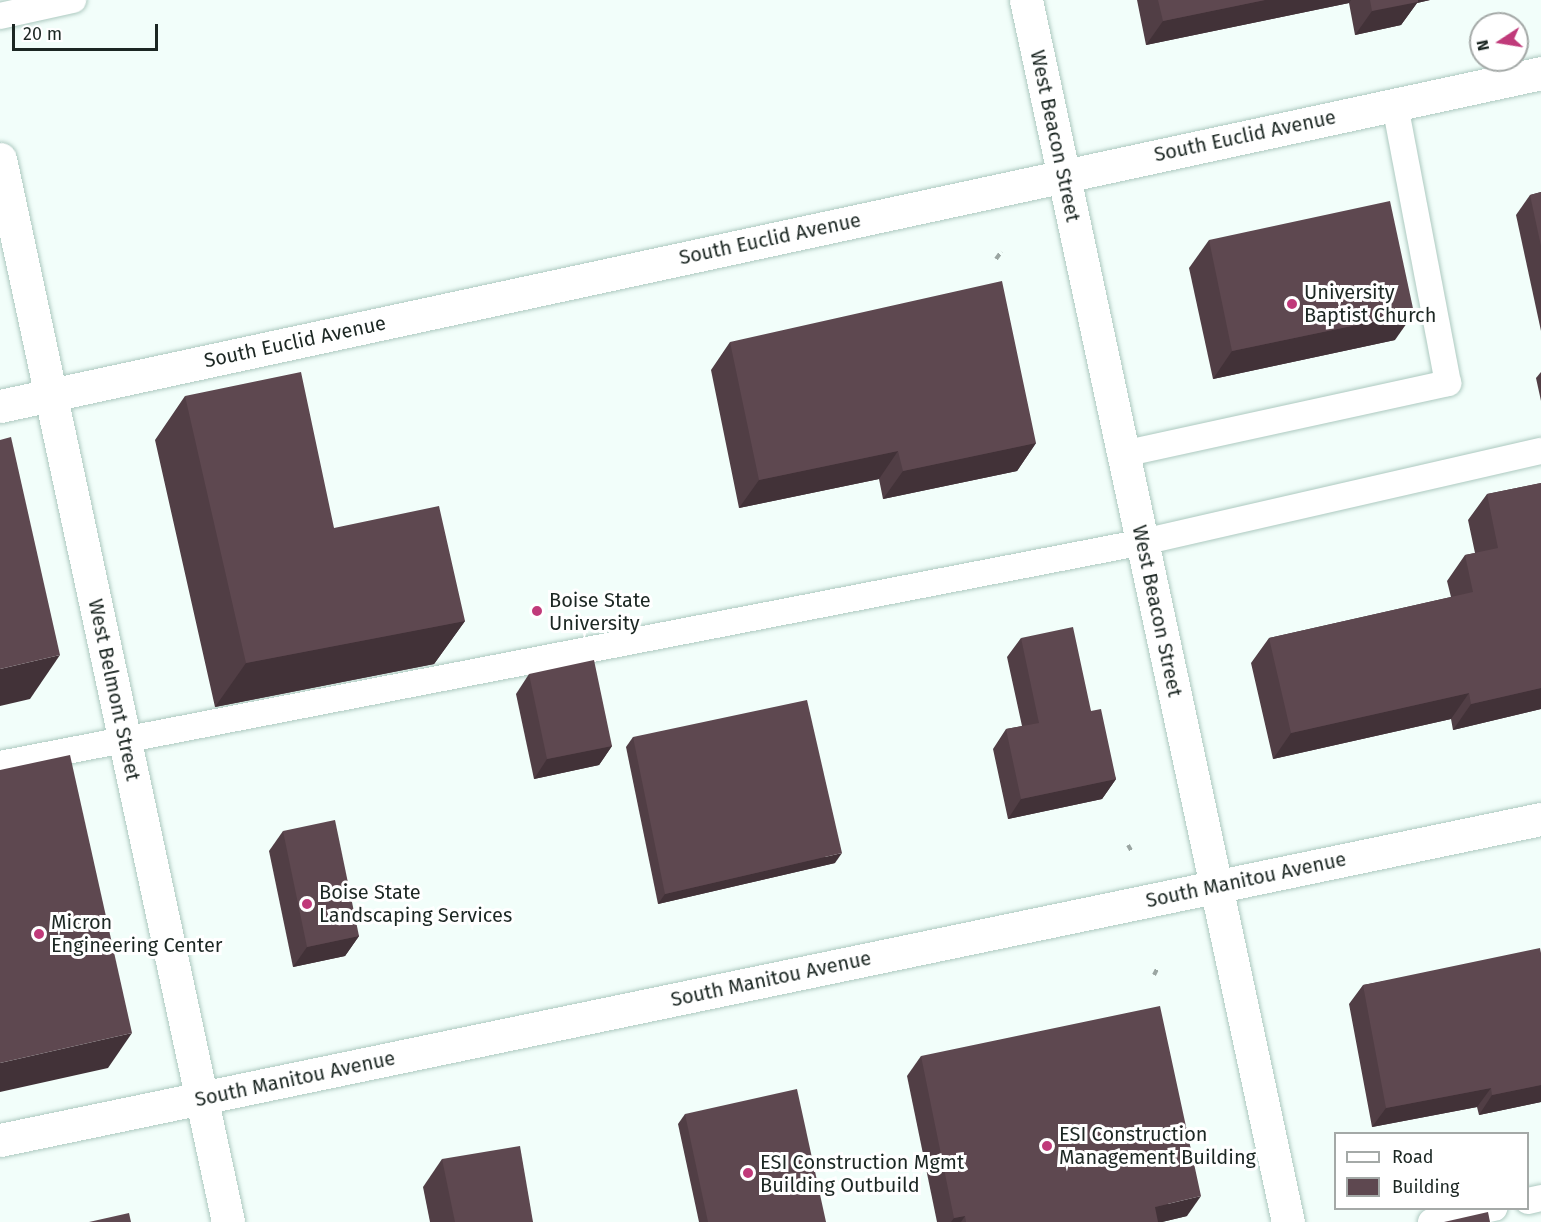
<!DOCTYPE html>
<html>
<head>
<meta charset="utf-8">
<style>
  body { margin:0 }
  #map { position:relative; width:1541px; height:1222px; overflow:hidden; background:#f2fefa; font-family:"Fira Sans",sans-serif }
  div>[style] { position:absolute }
  .path>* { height:4px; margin-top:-2px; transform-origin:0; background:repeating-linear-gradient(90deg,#9ba6a2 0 6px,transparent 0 9px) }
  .roads { filter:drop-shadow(0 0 2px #adc9c0) drop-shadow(0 0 2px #adc9c0) }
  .service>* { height:26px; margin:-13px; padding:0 13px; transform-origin:13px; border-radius:13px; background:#fff }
  .minor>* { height:33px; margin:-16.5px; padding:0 16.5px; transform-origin:16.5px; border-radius:16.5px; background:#fff }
  .tertiary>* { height:33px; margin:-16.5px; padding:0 16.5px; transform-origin:16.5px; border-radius:16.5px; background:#fff }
  .wall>* { inset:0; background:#513e45 }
  .shaded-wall>* { inset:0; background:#423238 }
  .building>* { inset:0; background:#5e4850 }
  .dots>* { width:16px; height:16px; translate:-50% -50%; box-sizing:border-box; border:3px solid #fff; border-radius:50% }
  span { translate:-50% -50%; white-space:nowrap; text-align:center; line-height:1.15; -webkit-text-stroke:6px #fff; paint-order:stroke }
  .street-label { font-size:20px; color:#1c2723 }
  .poi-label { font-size:20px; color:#1c2723 }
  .left { translate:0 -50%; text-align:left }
  .legend { position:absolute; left:1334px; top:1132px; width:195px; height:78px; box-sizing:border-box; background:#fff; border:2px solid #a4a9a7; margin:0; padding:8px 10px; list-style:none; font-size:18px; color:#1c2723 }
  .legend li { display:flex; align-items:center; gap:12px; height:30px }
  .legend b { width:30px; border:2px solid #a4a9a7 }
  .north { position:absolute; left:1469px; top:12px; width:60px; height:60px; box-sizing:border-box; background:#fff; border:2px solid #a4a9a7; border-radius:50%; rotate:258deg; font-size:16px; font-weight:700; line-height:24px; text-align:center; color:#1c2723 }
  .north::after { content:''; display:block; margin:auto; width:21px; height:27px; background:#c03a7a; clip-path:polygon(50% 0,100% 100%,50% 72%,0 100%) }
  .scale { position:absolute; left:12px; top:24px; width:146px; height:27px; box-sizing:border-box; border:3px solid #1c2723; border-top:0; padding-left:8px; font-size:18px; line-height:21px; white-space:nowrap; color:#1c2723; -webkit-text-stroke:4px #fff; paint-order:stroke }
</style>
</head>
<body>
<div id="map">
  <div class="path">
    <i style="left:996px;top:259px;width:9px;rotate:-54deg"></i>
    <i style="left:1128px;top:845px;width:8px;rotate:60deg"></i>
    <i style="left:1154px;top:975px;width:7px;rotate:-63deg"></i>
  </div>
  <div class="roads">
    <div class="service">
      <i style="left:0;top:16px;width:75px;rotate:-12.4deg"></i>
      <i style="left:1123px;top:454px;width:333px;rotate:-12.3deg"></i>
      <i style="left:1448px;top:383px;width:284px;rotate:-100.8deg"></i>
      <i style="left:0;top:764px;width:1164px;rotate:-10.99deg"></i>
      <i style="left:1143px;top:542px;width:408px;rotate:-12.9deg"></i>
      <i style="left:1528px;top:1201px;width:13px;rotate:-13deg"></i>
      <i style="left:1431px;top:1222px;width:65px;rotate:-12.5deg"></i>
    </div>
    <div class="minor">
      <i style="left:0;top:159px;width:1087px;rotate:77.89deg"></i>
      <i style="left:0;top:406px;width:1577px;rotate:-12.19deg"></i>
      <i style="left:0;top:1140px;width:1574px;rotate:-11.77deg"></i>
    </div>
    <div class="tertiary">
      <i style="left:1026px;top:0;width:1250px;rotate:77.9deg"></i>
    </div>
  </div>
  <div class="wall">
    <i style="clip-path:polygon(1137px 0,1430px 0,1417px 3px,1401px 25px,1355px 35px,1349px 3px,1146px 45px)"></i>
    <i style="clip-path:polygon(1541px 192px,1541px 331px,1516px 215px,1530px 195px)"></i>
    <i style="clip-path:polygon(1209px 240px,1395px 340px,1213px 379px,1189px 268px)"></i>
    <i style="clip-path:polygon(730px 342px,1036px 443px,1017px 471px,883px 499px,879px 479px,739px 508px,711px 370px)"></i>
    <i style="clip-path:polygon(1541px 372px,1541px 401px,1536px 378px)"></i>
    <i style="clip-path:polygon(185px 396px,334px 528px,465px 621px,434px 664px,215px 707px,155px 440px)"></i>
    <i style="clip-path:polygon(1541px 483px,1541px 709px,1453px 730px,1451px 719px,1273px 759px,1251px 663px,1269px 638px,1451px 597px,1447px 581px,1465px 555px,1475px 553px,1468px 520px,1487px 494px)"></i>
    <i style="clip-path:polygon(1021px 638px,1091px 711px,1116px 779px,1102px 799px,1008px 819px,993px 749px,1006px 729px,1022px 726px,1007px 657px)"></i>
    <i style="clip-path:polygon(529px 674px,612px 746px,599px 765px,534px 779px,516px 694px)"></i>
    <i style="clip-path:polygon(633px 737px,835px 863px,658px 904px,626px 747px)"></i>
    <i style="clip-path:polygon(283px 831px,359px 936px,345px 956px,293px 967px,269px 851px)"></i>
    <i style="clip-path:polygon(1541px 953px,1541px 1102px,1479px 1115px,1477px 1107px,1372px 1127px,1349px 1004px,1363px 985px)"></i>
    <i style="clip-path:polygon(921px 1056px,1187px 1216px,1162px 1222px,937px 1222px,907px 1076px)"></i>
    <i style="clip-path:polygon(685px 1114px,826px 1222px,699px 1222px,678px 1124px)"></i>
    <i style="clip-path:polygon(442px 1159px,533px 1222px,430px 1222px,423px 1187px)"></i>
  </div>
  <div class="shaded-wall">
    <i style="clip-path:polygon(1265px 0,1351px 0,1349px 3px,1146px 45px,1163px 21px)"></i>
    <i style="clip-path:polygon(1402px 0,1430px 0,1417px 3px,1401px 25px,1355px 35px,1372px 11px)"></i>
    <i style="clip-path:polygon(1414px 313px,1395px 340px,1213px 379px,1232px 351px)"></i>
    <i style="clip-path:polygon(1036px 443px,1017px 471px,883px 499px,903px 471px)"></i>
    <i style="clip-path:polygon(898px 451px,879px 479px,739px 508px,759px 480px)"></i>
    <i style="clip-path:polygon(465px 621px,434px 664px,215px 707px,246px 663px)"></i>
    <i style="clip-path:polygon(60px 655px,30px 699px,0 706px,0 669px)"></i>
    <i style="clip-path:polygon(1541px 688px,1541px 709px,1453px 730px,1471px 704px)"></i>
    <i style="clip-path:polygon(1469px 693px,1451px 719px,1273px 759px,1291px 733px)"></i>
    <i style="clip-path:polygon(612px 746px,599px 765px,534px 779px,547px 759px)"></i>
    <i style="clip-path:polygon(1116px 779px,1102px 799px,1008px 819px,1021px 799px)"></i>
    <i style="clip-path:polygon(842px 853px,835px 863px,658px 904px,665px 894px)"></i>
    <i style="clip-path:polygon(359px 936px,345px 956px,293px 967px,307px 947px)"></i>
    <i style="clip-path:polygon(132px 1033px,108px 1068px,0 1092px,0 1063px)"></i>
    <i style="clip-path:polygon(1541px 1085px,1541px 1102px,1479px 1115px,1492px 1095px)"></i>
    <i style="clip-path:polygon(1491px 1088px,1477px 1107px,1372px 1127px,1386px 1108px)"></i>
    <i style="clip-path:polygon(1201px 1196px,1187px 1216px,1162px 1222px,1145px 1222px,1155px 1207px)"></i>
    <i style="clip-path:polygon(965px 1216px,961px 1222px,951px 1222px,954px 1218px)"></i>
  </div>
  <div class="building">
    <i style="clip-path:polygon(1158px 0,1265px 0,1163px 21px)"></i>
    <i style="clip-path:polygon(1370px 0,1418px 0,1418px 2px,1372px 11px)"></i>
    <i style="clip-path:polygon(1541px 192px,1541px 246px,1530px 195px)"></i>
    <i style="clip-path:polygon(1390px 201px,1414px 313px,1232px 351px,1209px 240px)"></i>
    <i style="clip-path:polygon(1002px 281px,1036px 443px,903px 471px,898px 451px,759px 480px,730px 342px)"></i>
    <i style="clip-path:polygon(301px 372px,334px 528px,439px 506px,465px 621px,246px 663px,185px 396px)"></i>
    <i style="clip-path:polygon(11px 437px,60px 655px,0 669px,0 440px)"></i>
    <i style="clip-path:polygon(1541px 483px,1541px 688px,1471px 704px,1469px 693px,1291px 733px,1269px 638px,1473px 592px,1465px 555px,1498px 548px,1487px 494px)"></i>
    <i style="clip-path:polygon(1073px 627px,1091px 711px,1101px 709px,1116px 779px,1021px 799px,1006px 729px,1039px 723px,1021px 638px)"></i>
    <i style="clip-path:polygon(594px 660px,612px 746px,547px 759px,529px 674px)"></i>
    <i style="clip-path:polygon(807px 700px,842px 853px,665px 894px,633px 737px)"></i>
    <i style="clip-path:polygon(70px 755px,132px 1033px,0 1063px,0 770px)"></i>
    <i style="clip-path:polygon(335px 820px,359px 936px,307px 947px,283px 831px)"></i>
    <i style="clip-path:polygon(1540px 948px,1541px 953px,1541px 1085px,1492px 1095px,1491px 1088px,1386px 1108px,1363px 985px)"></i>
    <i style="clip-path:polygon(1160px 1006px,1201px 1196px,1155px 1207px,1158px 1222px,966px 1222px,965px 1216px,954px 1218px,921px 1056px)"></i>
    <i style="clip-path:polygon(797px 1089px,826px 1222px,708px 1222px,685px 1114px)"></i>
    <i style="clip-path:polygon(520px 1146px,533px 1222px,455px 1222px,442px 1159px)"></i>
    <i style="clip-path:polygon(1488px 1212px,1490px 1222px,1444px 1222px)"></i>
    <i style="clip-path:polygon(129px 1213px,131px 1222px,89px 1222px)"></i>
  </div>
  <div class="dots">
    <i style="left:1292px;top:304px;background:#c03a7a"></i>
    <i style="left:537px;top:611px;background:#c03a7a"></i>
    <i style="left:307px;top:904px;background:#c03a7a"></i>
    <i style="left:39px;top:934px;background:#c03a7a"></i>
    <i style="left:1047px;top:1146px;background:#c03a7a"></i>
    <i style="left:748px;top:1173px;background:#c03a7a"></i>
  </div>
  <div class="street-label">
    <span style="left:1055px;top:136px;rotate:78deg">West Beacon Street</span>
    <span style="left:1245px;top:136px;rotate:-12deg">South Euclid Avenue</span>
    <span style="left:770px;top:239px;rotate:-12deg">South Euclid Avenue</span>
    <span style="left:295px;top:342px;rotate:-12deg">South Euclid Avenue</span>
    <span style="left:1157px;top:611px;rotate:78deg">West Beacon Street</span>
    <span style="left:114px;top:690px;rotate:78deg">West Belmont Street</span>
    <span style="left:1246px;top:880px;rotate:-12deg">South Manitou Avenue</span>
    <span style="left:771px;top:979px;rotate:-12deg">South Manitou Avenue</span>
    <span style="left:295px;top:1079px;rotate:-12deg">South Manitou Avenue</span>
  </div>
  <div class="poi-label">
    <span class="left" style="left:1304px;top:304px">University<br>Baptist Church</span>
    <span class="left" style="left:549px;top:612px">Boise State<br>University</span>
    <span class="left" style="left:319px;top:904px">Boise State<br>Landscaping Services</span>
    <span class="left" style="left:51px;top:934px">Micron<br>Engineering Center</span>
    <span class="left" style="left:1059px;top:1146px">ESI Construction<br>Management Building</span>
    <span class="left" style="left:760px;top:1174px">ESI Construction Mgmt<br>Building Outbuild</span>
  </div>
  <ul class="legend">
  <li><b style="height:8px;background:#fff"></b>Road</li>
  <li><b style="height:16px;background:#5e4850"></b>Building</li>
  </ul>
  <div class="north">N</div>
  <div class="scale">20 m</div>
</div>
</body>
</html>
